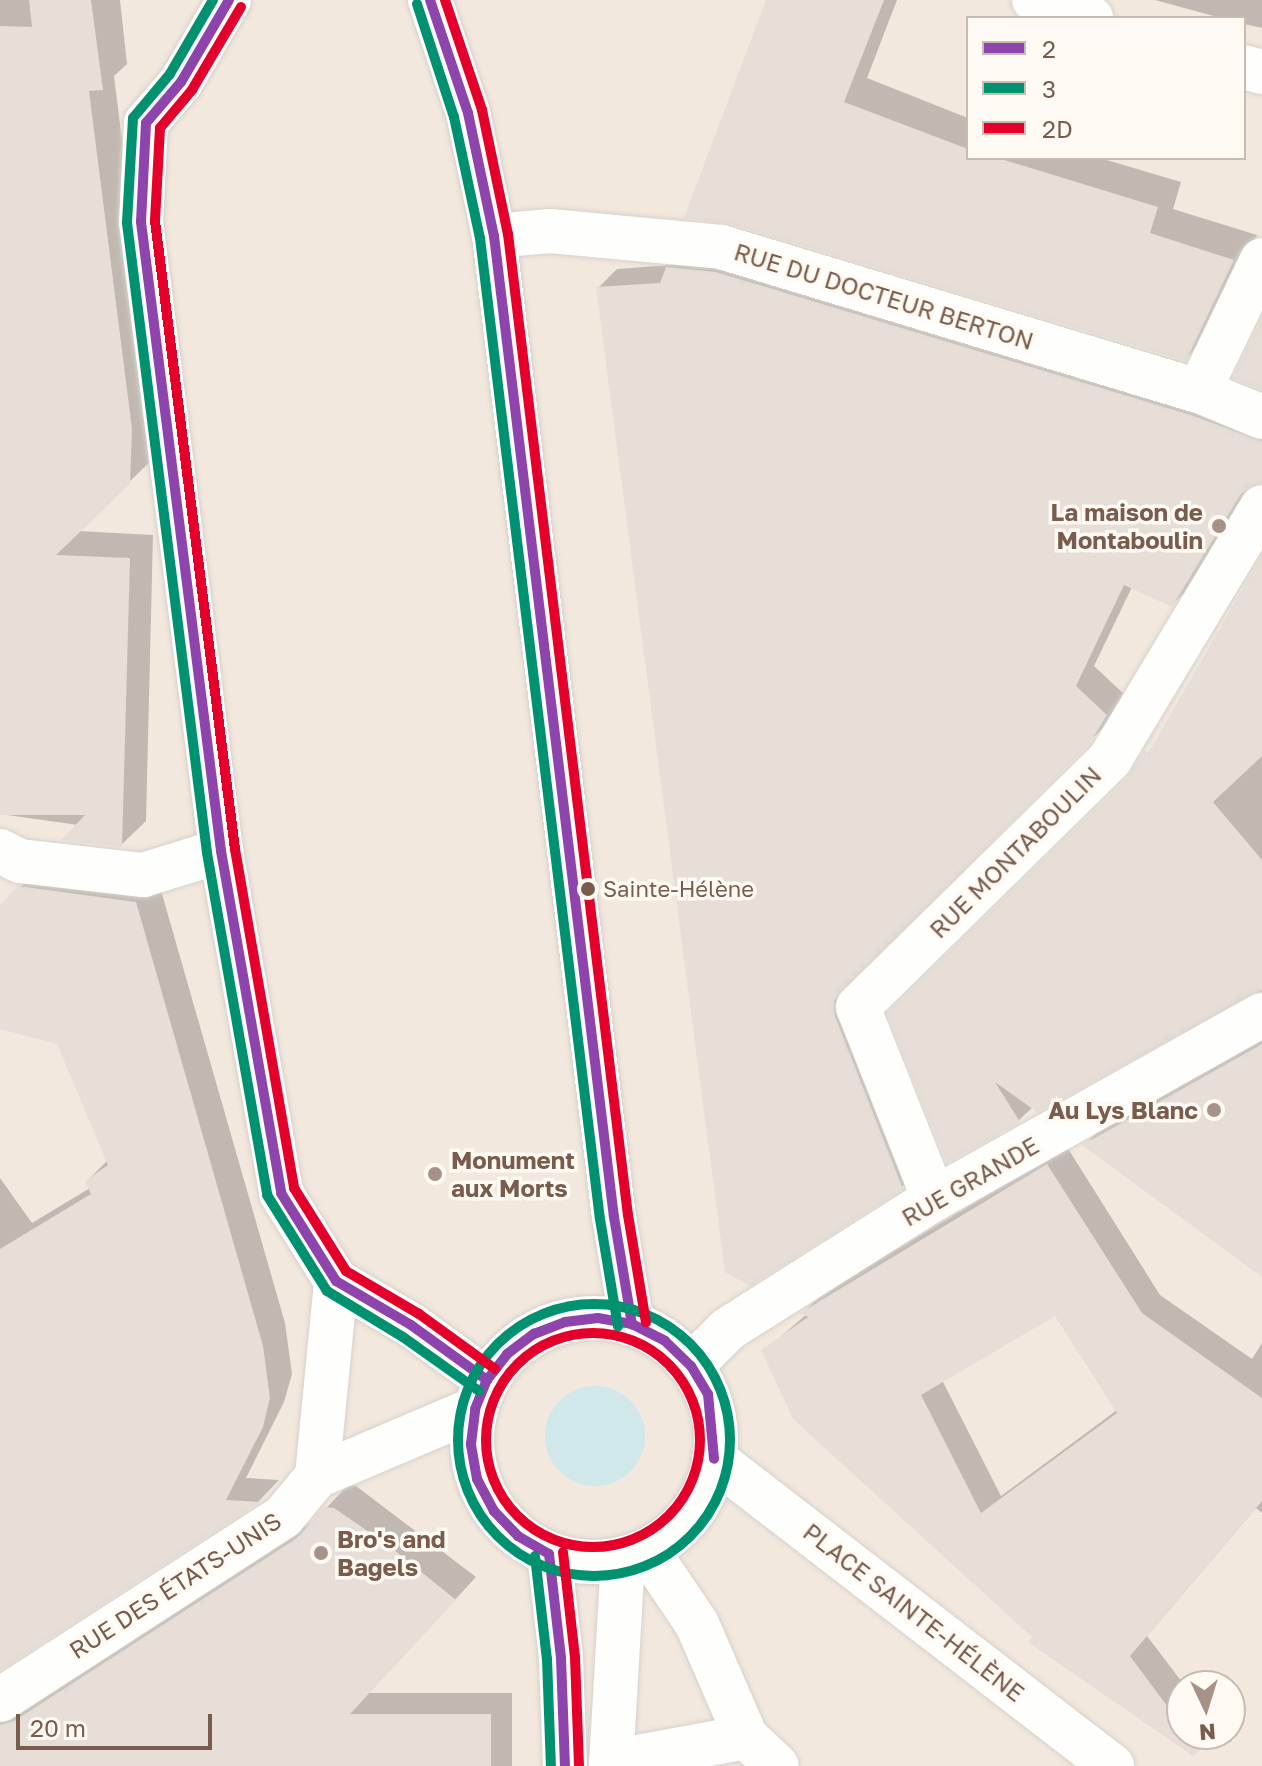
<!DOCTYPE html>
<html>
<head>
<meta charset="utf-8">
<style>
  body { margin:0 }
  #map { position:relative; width:1262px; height:1766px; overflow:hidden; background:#f9f5f0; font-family:"Golos Text",sans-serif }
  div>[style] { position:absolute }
  .residential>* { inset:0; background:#f2e8de }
  .water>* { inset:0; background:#d0e8ea }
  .round { border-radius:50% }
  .shadow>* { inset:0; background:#0003 }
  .building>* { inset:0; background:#e6ded7 }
  .roads { filter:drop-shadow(0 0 2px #d7d1cb) drop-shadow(0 0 2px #d7d1cb) }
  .street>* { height:44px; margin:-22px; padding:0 22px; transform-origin:22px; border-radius:22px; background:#fefefd }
  .secondary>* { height:44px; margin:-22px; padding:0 22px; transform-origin:22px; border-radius:22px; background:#fefefd }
  .secondary>.ring { margin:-22px; padding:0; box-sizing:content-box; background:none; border:44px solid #fefefd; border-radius:50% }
  .bus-1>* { height:10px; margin:-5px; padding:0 5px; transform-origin:5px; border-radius:5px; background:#8e44ad }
  .bus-2>* { height:10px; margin:-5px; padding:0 5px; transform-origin:5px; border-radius:5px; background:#009270 }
  .bus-2>.ring { margin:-5px; padding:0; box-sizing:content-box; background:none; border:10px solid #009270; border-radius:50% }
  .bus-3>* { height:10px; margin:-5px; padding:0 5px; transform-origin:5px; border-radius:5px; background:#e4002b }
  .bus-3>.ring { margin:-5px; padding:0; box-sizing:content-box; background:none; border:10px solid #e4002b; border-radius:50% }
  .dots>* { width:22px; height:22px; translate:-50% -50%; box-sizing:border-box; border:4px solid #fffaf3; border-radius:50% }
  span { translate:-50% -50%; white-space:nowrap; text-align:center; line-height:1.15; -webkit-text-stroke:7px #fffaf3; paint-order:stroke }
  .bus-label { font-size:22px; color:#7a5c4d }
  .left { translate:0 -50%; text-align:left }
  .street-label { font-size:24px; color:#7a5c4d }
  .poi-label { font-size:24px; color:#7a5c4d; font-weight:700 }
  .right { translate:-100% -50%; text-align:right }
  .legend { position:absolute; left:966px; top:16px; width:280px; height:144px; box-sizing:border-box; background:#fffaf3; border:2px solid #cabbb1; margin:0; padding:10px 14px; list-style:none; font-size:24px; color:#7a5c4d }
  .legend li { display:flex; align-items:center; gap:16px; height:40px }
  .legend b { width:40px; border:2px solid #cabbb1 }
  .north { position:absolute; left:1166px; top:1670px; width:80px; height:80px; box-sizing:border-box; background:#fffaf3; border:2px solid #cabbb1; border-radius:50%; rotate:176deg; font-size:22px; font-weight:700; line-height:32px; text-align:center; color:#7a5c4d }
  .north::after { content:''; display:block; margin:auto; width:28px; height:36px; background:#a69286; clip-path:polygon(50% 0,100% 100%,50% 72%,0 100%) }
  .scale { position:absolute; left:16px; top:1714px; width:196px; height:36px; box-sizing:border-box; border:4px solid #7a5c4d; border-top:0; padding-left:10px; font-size:24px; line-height:28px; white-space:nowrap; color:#7a5c4d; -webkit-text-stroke:6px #fffaf3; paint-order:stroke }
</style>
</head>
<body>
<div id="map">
  <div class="residential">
    <i style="clip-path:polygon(evenodd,0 0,1262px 0,1262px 1766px,0 1766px,0 0,968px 18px,1244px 18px,1244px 158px,968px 158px,968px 18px,0 0,1182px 1686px,1230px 1686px,1230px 1734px,1182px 1734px,1182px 1686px)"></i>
  </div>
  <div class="water">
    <i class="round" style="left:545px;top:1386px;width:100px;height:100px"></i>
  </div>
  <div class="shadow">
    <i style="clip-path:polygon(0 0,120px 0,127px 64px,114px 76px,155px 404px,154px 458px,78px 531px,153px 535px,146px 821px,121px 845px,78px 825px,0 814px)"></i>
    <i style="clip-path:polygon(769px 0,897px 0,867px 78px,968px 118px,968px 158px,1100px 158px,1181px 182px,1173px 209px,1257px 235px,1210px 334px,1185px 359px,729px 221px)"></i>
    <i style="clip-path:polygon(1155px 0,1262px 0,1262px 28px,1244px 24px,1244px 18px,1221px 18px)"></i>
    <i style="clip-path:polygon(687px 249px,1262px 415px,1262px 481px,1251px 486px,1191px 586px,1172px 605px,1132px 587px,1094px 666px,1125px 695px,1109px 722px,858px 969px,921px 1168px,902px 1187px,727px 1271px,598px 288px,617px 269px,670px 265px)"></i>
    <i style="clip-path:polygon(1262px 561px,1262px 992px,1249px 991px,1033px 1107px,1019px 1120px,948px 1160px,1130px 777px,1160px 737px)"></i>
    <i style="clip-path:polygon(42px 864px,158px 880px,285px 1323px,292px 1374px,284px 1402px,246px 1478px,279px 1480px,259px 1501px,0 1668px,0 1178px,32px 1223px,90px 1188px,87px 1181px,108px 1160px,59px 1042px,0 1027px,0 909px)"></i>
    <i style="clip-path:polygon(1262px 1037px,1262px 1270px,1085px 1145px,1103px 1126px)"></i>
    <i style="clip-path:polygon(evenodd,1067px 1147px,1160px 1295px,1252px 1359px,1262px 1343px,1262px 1513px,1256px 1508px,1147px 1636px,1185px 1686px,1182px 1734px,1213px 1734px,1193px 1754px,1035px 1637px,764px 1351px,807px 1314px,804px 1312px,822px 1294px,1067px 1147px,1055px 1313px,1117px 1410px,1001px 1496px,942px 1380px,1055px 1313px)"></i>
    <i style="clip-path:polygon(348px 1485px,356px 1486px,476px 1577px,369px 1693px,512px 1693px,512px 1766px,0 1766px,0 1685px,38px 1699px,315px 1520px)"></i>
  </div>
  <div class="building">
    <i style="clip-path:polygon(29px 0,91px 0,103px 90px,89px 91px,132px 429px,130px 484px,56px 555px,130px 558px,122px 847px,61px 840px,85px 815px,0 815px,0 26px,32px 27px)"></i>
    <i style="clip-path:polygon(766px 0,884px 0,844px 102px,968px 149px,968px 158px,998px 158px,1158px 207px,1150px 233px,1234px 260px,1186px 361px,728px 223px,684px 218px)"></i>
    <i style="clip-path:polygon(666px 267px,716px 272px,1191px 415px,1262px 441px,1262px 482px,1241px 494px,1172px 607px,1124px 585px,1076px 686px,1107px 715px,1090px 743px,834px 1001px,835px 1016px,903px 1189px,750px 1286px,725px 1272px,596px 287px,660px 283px)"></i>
    <i style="clip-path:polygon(1262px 318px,1262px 390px,1233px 378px)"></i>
    <i style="clip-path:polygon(1262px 555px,1262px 756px,1213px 802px,1262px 860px,1262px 990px,1037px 1112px,995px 1082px,1020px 1122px,947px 1163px,887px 1013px,1128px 777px,1144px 750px,1148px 754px)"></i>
    <i style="clip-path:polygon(18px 886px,136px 902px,263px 1346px,270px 1398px,263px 1427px,226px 1500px,260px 1502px,0 1670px,0 1249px,91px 1194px,85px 1181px,108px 1165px,57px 1044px,0 1029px,0 905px)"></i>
    <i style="clip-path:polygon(1262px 1044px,1262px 1277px,1082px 1145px)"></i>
    <i style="clip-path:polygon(evenodd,1047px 1164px,1142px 1313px,1262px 1398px,1262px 1501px,1130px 1656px,1182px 1726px,1182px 1734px,1200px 1750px,1193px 1756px,1028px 1642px,1032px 1637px,793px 1419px,761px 1350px,808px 1317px,800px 1313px,1047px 1164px,1055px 1316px,1117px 1413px,981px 1513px,921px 1395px,1055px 1316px)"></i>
    <i style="clip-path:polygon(324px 1507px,334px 1508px,388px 1545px,456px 1600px,350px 1714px,491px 1714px,491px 1766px,0 1766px,0 1725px,14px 1721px,297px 1538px)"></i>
  </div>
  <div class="roads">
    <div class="street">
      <i style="left:1034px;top:0;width:60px;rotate:17.5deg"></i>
      <i style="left:1244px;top:67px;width:19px;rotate:16deg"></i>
      <i style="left:494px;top:236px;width:56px;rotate:-5.1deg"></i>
      <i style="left:550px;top:231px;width:172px;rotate:5.3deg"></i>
      <i style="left:721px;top:247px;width:499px;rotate:16.8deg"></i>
      <i style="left:1199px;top:391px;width:68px;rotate:22.4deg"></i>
      <i style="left:1199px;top:391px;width:145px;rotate:-64.3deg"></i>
      <i style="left:0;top:851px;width:22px;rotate:27deg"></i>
      <i style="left:20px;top:861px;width:124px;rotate:6.5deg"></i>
      <i style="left:143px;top:875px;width:82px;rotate:-17.1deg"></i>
      <i style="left:934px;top:1199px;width:206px;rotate:-111.6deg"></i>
      <i style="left:858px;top:1007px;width:354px;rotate:-44.5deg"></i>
      <i style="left:1110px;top:759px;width:294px;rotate:-58.9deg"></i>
      <i style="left:691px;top:1366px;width:52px;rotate:-45deg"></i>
      <i style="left:728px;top:1329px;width:244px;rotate:-32.3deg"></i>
      <i style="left:934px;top:1199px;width:376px;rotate:-29.3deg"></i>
      <i style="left:714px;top:1459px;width:503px;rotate:37.65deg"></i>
      <i style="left:317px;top:1476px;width:196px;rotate:-84.4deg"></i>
      <i style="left:647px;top:1550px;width:89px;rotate:56deg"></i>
      <i style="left:697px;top:1624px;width:123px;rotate:66.6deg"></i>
      <i style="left:746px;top:1737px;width:42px;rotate:43.1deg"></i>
      <i style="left:0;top:1700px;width:337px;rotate:-32.9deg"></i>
      <i style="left:283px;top:1517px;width:53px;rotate:-50.3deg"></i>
      <i style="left:317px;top:1476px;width:172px;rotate:-23deg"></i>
      <i style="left:611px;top:1762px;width:137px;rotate:-10.5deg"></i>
    </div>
    <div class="secondary">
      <i style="left:229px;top:0;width:95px;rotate:120.3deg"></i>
      <i style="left:181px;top:82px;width:54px;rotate:130.5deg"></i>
      <i style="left:146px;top:123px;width:99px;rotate:92.9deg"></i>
      <i style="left:141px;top:222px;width:634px;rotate:82.75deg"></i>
      <i style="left:221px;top:851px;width:347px;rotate:80deg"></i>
      <i style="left:281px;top:1193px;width:104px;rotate:58deg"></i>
      <i style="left:336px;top:1281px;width:87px;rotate:30.4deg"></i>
      <i style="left:411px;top:1325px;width:94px;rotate:35.9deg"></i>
      <i style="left:430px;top:0;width:119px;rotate:71.4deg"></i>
      <i style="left:468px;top:113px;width:126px;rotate:78.1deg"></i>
      <i style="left:494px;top:236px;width:988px;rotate:83.03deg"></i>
      <i style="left:614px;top:1217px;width:109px;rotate:80.5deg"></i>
      <i class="ring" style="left:472px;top:1318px;width:200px;height:200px"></i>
      <i style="left:549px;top:1554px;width:105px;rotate:83.4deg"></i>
      <i style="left:561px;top:1658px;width:108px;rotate:87.9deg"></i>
      <i style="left:611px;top:1766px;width:208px;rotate:-86.7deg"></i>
    </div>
  </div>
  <div class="bus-1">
    <i style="left:229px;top:0;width:95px;rotate:120.3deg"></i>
    <i style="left:181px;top:82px;width:54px;rotate:130.5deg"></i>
    <i style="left:146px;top:123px;width:99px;rotate:92.9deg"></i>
    <i style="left:141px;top:222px;width:634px;rotate:82.75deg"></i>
    <i style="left:221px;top:851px;width:347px;rotate:80deg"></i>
    <i style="left:281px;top:1193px;width:104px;rotate:58deg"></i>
    <i style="left:336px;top:1281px;width:87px;rotate:30.4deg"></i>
    <i style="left:411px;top:1325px;width:94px;rotate:35.9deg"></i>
    <i style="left:430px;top:0;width:119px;rotate:71.4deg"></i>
    <i style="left:468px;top:113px;width:126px;rotate:78.1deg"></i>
    <i style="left:494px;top:236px;width:988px;rotate:83.03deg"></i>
    <i style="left:614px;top:1217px;width:109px;rotate:80.5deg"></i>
    <i style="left:549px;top:1554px;width:36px;rotate:-150deg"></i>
    <i style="left:518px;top:1536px;width:35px;rotate:-134deg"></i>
    <i style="left:494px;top:1511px;width:36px;rotate:-118deg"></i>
    <i style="left:477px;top:1479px;width:36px;rotate:-100deg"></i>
    <i style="left:471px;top:1444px;width:35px;rotate:-83deg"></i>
    <i style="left:475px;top:1409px;width:31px;rotate:-68deg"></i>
    <i style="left:487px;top:1380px;width:33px;rotate:-52deg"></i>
    <i style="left:507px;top:1354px;width:34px;rotate:-37deg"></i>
    <i style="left:534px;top:1334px;width:33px;rotate:-21deg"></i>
    <i style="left:565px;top:1322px;width:33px;rotate:-7deg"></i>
    <i style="left:598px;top:1318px;width:35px;rotate:10deg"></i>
    <i style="left:632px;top:1324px;width:37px;rotate:27deg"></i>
    <i style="left:665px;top:1341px;width:36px;rotate:44deg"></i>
    <i style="left:691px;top:1366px;width:33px;rotate:59deg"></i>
    <i style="left:708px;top:1394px;width:65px;rotate:84.7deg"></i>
    <i style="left:549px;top:1554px;width:105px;rotate:83.4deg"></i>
    <i style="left:561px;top:1658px;width:108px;rotate:87.9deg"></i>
  </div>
  <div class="bus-2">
    <i style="left:213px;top:0;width:86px;rotate:120.2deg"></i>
    <i style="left:170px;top:74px;width:57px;rotate:130.1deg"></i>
    <i style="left:133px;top:118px;width:105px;rotate:93.3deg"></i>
    <i style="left:127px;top:223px;width:635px;rotate:82.76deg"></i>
    <i style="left:207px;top:853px;width:347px;rotate:80deg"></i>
    <i style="left:267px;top:1195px;width:113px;rotate:58deg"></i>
    <i style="left:327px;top:1291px;width:89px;rotate:31.2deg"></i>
    <i style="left:403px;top:1337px;width:93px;rotate:35.4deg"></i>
    <i style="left:417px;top:4px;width:119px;rotate:71.9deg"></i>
    <i style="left:454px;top:117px;width:124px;rotate:77.9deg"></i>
    <i style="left:480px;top:238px;width:988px;rotate:83.03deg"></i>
    <i style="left:600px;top:1219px;width:109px;rotate:80.5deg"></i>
    <i class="ring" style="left:458px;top:1304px;width:262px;height:262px"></i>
    <i style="left:535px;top:1556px;width:104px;rotate:83.4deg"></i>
    <i style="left:547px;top:1659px;width:107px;rotate:87.9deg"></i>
  </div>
  <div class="bus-3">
    <i style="left:445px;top:0;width:116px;rotate:71.4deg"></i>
    <i style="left:482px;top:110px;width:127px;rotate:78.2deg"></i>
    <i style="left:508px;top:234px;width:988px;rotate:83.03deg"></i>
    <i style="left:628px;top:1215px;width:109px;rotate:80.5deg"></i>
    <i style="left:241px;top:7px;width:96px;rotate:120.6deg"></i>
    <i style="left:192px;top:90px;width:50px;rotate:130.1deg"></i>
    <i style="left:160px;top:128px;width:93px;rotate:93.1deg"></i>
    <i style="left:155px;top:221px;width:633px;rotate:82.74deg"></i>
    <i style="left:235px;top:849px;width:344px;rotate:80.1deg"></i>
    <i style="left:294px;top:1188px;width:98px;rotate:57.9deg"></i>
    <i style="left:346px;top:1271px;width:85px;rotate:30.5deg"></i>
    <i style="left:419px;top:1314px;width:94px;rotate:35.9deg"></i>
    <i class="ring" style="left:486px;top:1333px;width:204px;height:204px"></i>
    <i style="left:563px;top:1552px;width:106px;rotate:83.5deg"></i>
    <i style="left:575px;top:1657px;width:108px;rotate:87.9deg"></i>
  </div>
  <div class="dots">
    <i style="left:1219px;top:526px;background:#a69286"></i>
    <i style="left:588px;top:889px;background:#7a5c4d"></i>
    <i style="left:1214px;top:1110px;background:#a69286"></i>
    <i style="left:435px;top:1174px;background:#a69286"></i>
    <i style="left:321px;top:1553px;background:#a69286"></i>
  </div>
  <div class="bus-label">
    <span class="left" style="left:603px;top:889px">Sainte-Hélène</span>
  </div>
  <div class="street-label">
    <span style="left:884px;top:296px;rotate:17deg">RUE DU DOCTEUR BERTON</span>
    <span style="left:1015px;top:852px;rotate:-45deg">RUE MONTABOULIN</span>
    <span style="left:970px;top:1181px;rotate:-30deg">RUE GRANDE</span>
    <span style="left:175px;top:1585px;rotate:-33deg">RUE DES ÉTATS-UNIS</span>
    <span style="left:914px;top:1612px;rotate:38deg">PLACE SAINTE-HÉLÈNE</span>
  </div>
  <div class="poi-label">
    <span class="right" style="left:1203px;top:526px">La maison de<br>Montaboulin</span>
    <span class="right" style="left:1198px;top:1110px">Au Lys Blanc</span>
    <span class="left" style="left:451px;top:1174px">Monument<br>aux Morts</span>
    <span class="left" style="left:337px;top:1553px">Bro's and<br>Bagels</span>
  </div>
  <ul class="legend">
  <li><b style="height:10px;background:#8e44ad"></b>2</li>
  <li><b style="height:10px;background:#009270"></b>3</li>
  <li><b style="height:10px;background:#e4002b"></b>2D</li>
  </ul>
  <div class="north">N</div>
  <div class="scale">20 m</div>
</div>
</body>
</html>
